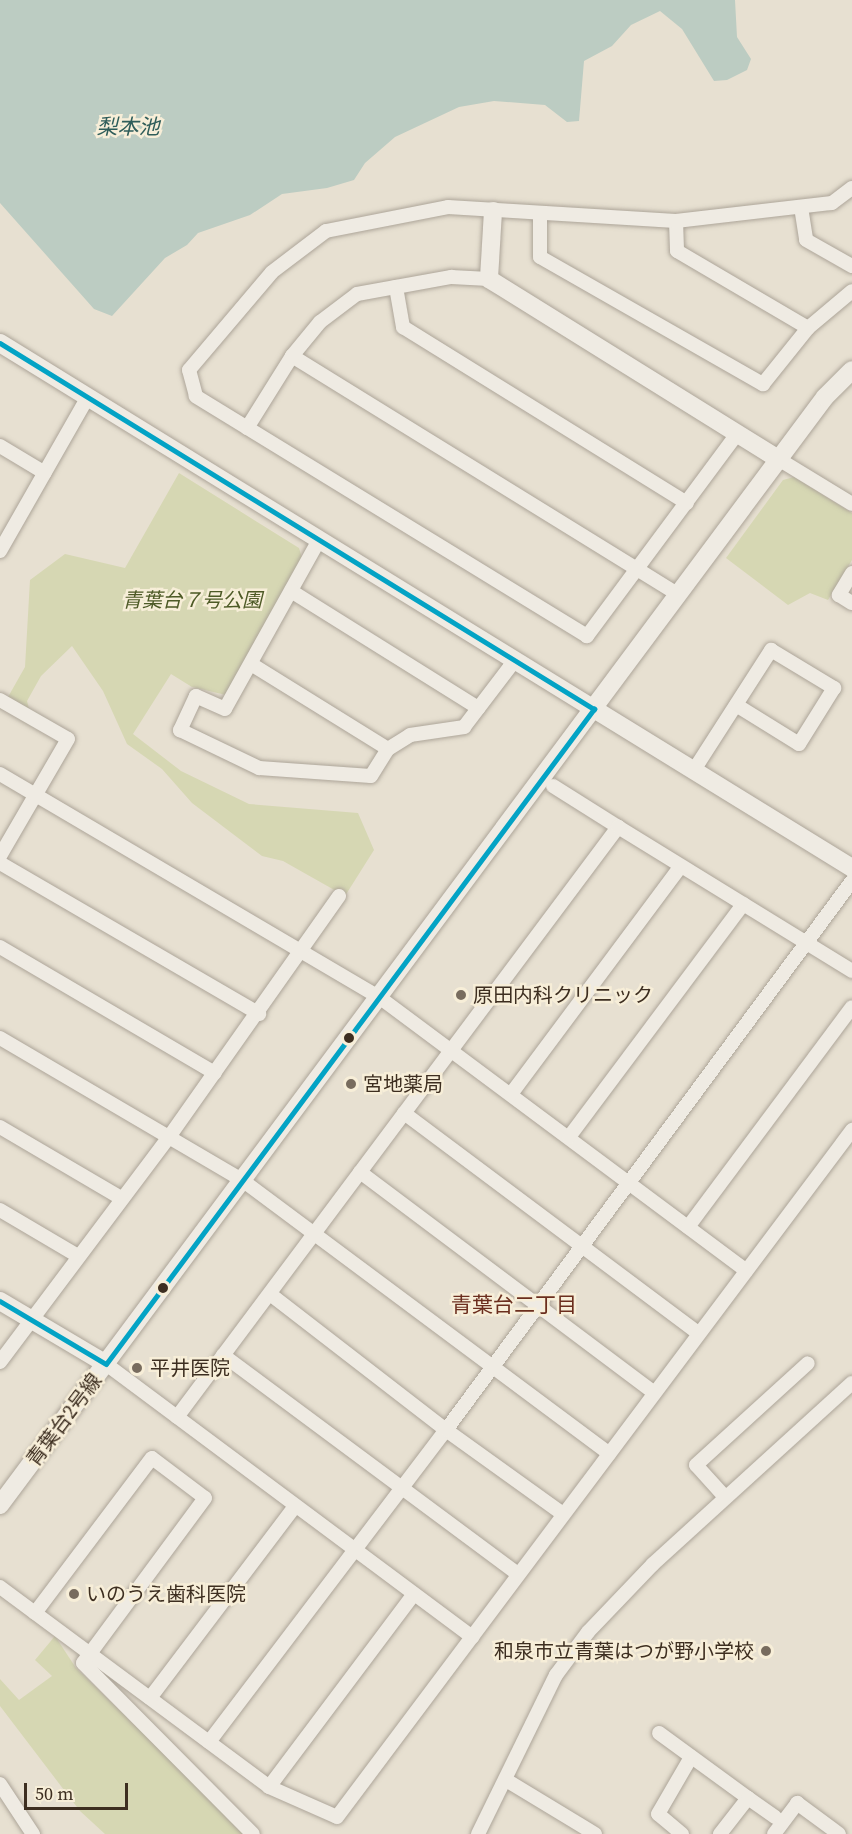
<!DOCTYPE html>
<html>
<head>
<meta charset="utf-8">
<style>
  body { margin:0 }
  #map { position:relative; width:852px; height:1834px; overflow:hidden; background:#e7e0d1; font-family:"Source Serif 4","Noto Sans JP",serif }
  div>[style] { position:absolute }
  .green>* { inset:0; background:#d6d7b3 }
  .water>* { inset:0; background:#bcccc2 }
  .roads { filter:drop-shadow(0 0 2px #ada599) drop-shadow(0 0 2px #ada599) }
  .minor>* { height:14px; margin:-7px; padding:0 7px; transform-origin:7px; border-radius:7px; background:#efebe3 }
  .tertiary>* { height:18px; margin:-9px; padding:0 9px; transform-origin:9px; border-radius:9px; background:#efebe3 }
  .bus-1>* { height:4.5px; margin:-2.25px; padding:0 2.25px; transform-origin:2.25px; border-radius:2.25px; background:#03a3c5 }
  .dots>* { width:16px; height:16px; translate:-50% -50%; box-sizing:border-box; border:3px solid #f7eed8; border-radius:50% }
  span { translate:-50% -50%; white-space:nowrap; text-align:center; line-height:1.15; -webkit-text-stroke:5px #f7eed8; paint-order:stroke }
  .park-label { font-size:20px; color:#4d5a26; font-style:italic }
  .poi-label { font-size:20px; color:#3d2e20 }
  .left { translate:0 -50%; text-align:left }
  .right { translate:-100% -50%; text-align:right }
  .street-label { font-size:20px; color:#3d2e20 }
  .water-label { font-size:21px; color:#2f5d5a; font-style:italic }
  .neighbourhood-label { font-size:21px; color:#6b2e1e }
  .scale { position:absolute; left:24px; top:1783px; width:104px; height:27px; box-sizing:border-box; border:3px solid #3d2e20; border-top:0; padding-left:8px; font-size:18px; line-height:21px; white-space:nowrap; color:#3d2e20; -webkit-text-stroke:4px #f7eed8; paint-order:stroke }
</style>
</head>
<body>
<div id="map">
  <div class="green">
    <i style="clip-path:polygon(179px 473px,299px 548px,302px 558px,226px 695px,192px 687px,171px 674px,133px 734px,181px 771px,249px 804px,358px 813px,374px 850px,345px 896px,283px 861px,262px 856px,192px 803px,162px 769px,127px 744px,103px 691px,72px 646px,41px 676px,27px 701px,29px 709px,8px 697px,25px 667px,30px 580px,65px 554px,125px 568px)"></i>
    <i style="clip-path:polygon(794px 477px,852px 513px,852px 560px,828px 600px,810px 593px,788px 605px,726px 558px,783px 480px)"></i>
    <i style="clip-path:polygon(55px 1636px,76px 1668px,247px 1834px,105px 1834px,80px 1811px,0 1706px,0 1679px,19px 1700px,52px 1676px,35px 1660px)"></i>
  </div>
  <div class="water">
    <i style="clip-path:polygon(0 0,735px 0,737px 37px,751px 59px,747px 70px,727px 80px,714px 81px,682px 29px,660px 11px,631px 25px,612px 46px,584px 61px,579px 121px,567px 122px,545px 105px,494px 101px,459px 107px,395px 137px,365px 163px,354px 180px,327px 188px,282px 194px,250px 215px,198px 233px,187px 245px,165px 258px,112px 316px,94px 309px,0 203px)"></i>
  </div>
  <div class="roads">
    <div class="minor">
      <i style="left:801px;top:207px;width:33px;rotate:81deg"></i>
      <i style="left:806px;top:240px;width:53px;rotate:29.5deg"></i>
      <i style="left:540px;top:215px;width:42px;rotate:90deg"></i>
      <i style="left:540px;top:257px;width:257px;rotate:29.7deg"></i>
      <i style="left:763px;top:384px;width:72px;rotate:-51.2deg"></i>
      <i style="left:808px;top:328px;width:57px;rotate:-40.1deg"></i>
      <i style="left:676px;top:221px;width:30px;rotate:88deg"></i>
      <i style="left:677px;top:251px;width:152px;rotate:30.4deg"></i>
      <i style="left:396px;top:287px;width:41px;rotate:80.1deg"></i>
      <i style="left:403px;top:327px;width:334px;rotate:31.8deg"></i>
      <i style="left:292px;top:356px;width:455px;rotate:31.7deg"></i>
      <i style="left:247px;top:428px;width:85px;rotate:-58deg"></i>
      <i style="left:292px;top:356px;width:44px;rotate:-50.5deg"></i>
      <i style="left:320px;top:322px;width:46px;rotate:-37.1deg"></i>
      <i style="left:357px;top:294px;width:96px;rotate:-10.3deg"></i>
      <i style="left:451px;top:277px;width:38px;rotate:3deg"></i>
      <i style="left:737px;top:434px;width:252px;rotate:126.6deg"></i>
      <i style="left:587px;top:636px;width:459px;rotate:-148.5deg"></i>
      <i style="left:196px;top:396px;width:27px;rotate:-105deg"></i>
      <i style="left:189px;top:370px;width:128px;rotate:-49.7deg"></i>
      <i style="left:272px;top:272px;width:68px;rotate:-37.2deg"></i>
      <i style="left:326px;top:231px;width:124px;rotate:-11.1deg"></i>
      <i style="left:448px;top:207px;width:228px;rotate:3.5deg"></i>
      <i style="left:676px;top:221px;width:157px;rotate:-6.6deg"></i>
      <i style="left:832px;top:203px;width:25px;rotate:-37deg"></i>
      <i style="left:0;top:446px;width:52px;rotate:31deg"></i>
      <i style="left:780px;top:460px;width:84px;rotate:31.4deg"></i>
      <i style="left:319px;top:540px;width:193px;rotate:119.1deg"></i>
      <i style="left:225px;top:709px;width:32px;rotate:-156deg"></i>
      <i style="left:196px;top:696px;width:38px;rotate:115deg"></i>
      <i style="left:180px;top:730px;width:88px;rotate:25.7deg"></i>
      <i style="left:259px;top:768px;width:112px;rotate:4.1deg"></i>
      <i style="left:371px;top:776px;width:32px;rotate:-58deg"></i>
      <i style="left:388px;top:749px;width:26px;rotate:-32deg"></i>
      <i style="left:410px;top:735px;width:55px;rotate:-8.4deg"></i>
      <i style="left:464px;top:727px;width:84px;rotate:-52.7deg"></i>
      <i style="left:0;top:551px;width:177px;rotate:-60.3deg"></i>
      <i style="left:852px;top:573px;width:26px;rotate:121deg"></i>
      <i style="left:839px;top:595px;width:15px;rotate:32deg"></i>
      <i style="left:291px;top:591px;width:221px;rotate:32deg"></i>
      <i style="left:251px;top:664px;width:161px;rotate:31.8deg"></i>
      <i style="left:0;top:700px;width:78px;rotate:29.8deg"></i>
      <i style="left:68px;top:739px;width:135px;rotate:120.2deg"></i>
      <i style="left:694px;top:770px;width:143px;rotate:-57.3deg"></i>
      <i style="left:771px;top:650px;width:74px;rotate:31.1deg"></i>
      <i style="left:834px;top:688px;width:66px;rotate:122deg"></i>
      <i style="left:799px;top:744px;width:74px;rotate:-148.2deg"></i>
      <i style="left:0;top:774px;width:440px;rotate:30.5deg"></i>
      <i style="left:379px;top:997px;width:458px;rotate:36.7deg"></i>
      <i style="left:553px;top:786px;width:77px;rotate:32.2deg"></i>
      <i style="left:0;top:863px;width:300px;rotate:30.2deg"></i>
      <i style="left:0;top:947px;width:249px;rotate:30.4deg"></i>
      <i style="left:0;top:1038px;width:281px;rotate:30.4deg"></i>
      <i style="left:242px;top:1180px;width:458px;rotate:36.7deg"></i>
      <i style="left:511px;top:1094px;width:284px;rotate:-53.3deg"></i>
      <i style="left:404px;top:1113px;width:367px;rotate:36.8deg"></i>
      <i style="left:0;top:1127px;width:140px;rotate:30.4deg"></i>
      <i style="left:569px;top:1137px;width:291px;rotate:-53.2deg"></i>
      <i style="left:360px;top:1172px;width:368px;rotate:36.9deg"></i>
      <i style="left:0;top:1210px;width:91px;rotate:30.5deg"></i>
      <i style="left:688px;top:1227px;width:274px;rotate:-53.3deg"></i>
      <i style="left:270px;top:1294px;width:222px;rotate:37.7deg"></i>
      <i style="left:446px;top:1430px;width:144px;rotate:35.7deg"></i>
      <i style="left:223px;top:1355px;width:367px;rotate:36.6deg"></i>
      <i style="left:0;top:1362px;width:281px;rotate:-53.1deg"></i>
      <i style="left:169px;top:1137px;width:295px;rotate:-54.8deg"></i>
      <i style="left:106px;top:1364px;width:457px;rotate:36.7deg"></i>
      <i style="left:177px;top:1417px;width:737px;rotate:-53.22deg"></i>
      <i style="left:618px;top:827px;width:275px;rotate:31.6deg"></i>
      <i style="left:725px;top:1497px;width:43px;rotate:-132.2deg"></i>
      <i style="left:696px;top:1465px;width:151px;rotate:-42.3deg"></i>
      <i style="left:0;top:1587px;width:335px;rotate:36.6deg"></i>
      <i style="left:269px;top:1787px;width:74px;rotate:23.8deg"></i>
      <i style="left:337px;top:1817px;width:859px;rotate:-53.14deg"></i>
      <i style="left:35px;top:1613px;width:194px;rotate:-53deg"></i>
      <i style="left:152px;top:1458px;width:66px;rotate:37deg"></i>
      <i style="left:205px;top:1498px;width:205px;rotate:126.5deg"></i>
      <i style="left:83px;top:1663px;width:241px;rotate:45.2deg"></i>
      <i style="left:150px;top:1698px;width:241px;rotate:-52.9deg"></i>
      <i style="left:659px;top:1733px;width:110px;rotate:36.1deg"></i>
      <i style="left:748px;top:1798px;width:46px;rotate:127.9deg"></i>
      <i style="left:209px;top:1742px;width:392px;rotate:-52.8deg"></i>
      <i style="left:446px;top:1430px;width:683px;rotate:-53.52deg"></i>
      <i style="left:506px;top:1780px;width:104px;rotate:31.2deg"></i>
      <i style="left:0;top:1784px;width:60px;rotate:56.6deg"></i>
      <i style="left:269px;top:1787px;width:241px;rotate:-53.1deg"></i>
      <i style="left:748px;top:1798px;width:33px;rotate:35deg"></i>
      <i style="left:478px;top:1834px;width:177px;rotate:-63.9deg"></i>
      <i style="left:556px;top:1675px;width:54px;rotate:-53.3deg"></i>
      <i style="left:588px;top:1632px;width:94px;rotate:-46.3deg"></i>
      <i style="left:653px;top:1564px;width:269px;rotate:-42.3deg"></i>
      <i style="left:682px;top:1834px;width:31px;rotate:-140deg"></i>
      <i style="left:658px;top:1814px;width:66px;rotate:-59.9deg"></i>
      <i style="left:774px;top:1834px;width:39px;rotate:-53deg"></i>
      <i style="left:797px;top:1803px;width:52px;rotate:36.4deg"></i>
    </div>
    <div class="tertiary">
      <i style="left:493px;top:211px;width:68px;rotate:93.4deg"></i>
      <i style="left:489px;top:279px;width:343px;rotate:31.9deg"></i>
      <i style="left:0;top:343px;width:1001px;rotate:31.64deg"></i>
      <i style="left:0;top:1301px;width:123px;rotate:30.7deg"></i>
      <i style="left:0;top:1505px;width:1381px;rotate:-53.33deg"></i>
      <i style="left:825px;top:397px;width:38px;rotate:-45deg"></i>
    </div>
  </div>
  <div class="bus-1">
    <i style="left:0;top:343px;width:698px;rotate:31.64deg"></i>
    <i style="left:0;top:1301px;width:123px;rotate:30.7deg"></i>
    <i style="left:106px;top:1364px;width:817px;rotate:-53.31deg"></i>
  </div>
  <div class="dots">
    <i style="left:461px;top:995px;background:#786c5e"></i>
    <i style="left:349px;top:1038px;background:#3d2e20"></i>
    <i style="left:351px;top:1084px;background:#786c5e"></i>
    <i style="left:163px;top:1288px;background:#3d2e20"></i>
    <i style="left:137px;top:1368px;background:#786c5e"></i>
    <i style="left:74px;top:1594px;background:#786c5e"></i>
    <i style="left:766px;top:1651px;background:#786c5e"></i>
  </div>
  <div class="park-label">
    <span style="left:192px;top:600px">青葉台７号公園</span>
  </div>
  <div class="poi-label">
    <span class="left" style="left:473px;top:995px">原田内科クリニック</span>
    <span class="left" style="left:363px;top:1084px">宮地薬局</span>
    <span class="left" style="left:150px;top:1368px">平井医院</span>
    <span class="left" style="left:86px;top:1594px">いのうえ歯科医院</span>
    <span class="right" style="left:754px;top:1651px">和泉市立青葉はつが野小学校</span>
  </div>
  <div class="street-label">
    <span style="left:64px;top:1420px;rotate:-53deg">青葉台2号線</span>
  </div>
  <div class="water-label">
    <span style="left:128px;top:127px">梨本池</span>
  </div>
  <div class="neighbourhood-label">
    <span style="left:514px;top:1305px">青葉台二丁目</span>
  </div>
  <div class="scale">50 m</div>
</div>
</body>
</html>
